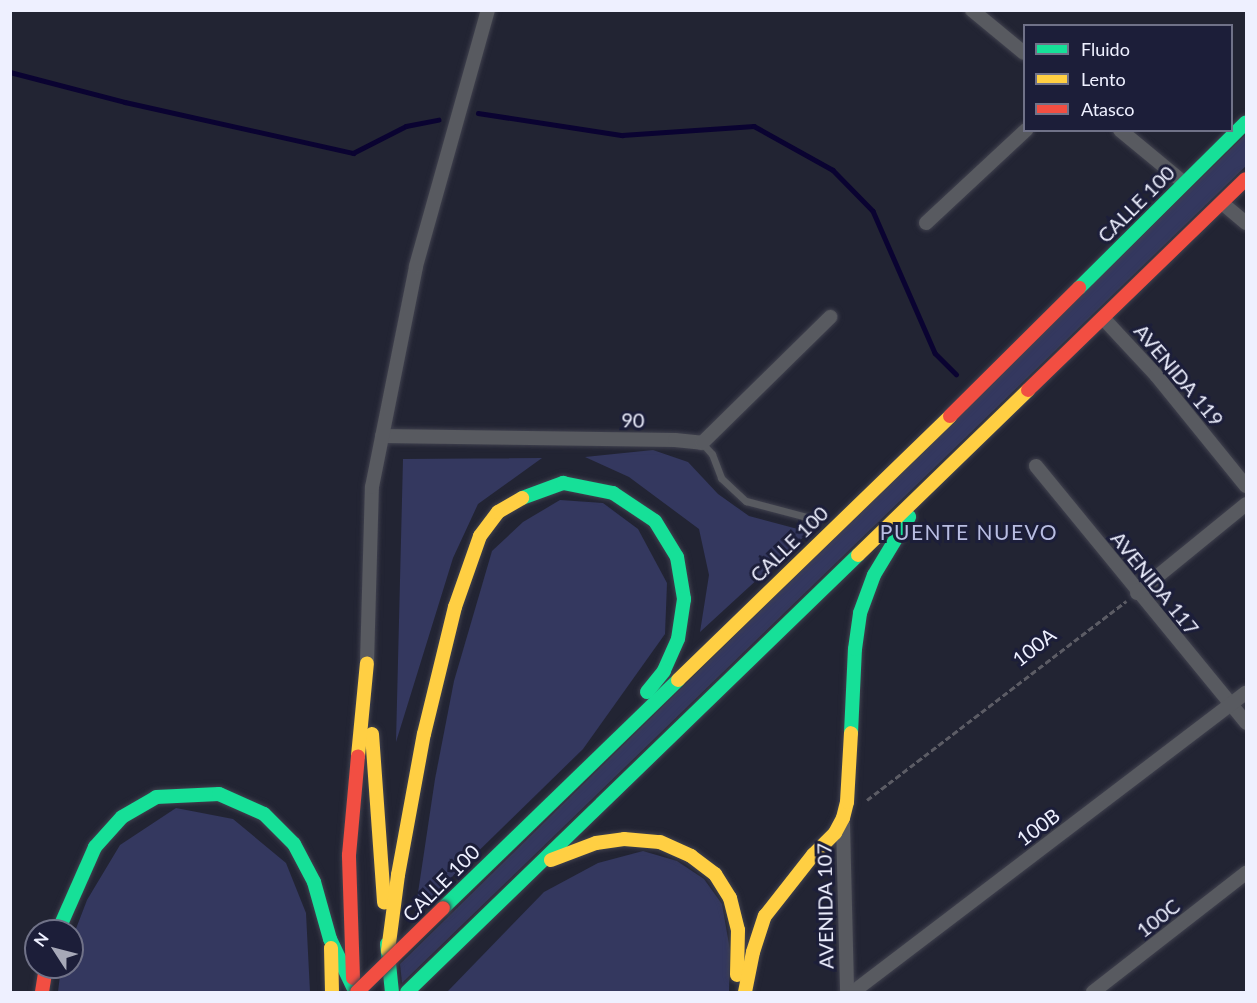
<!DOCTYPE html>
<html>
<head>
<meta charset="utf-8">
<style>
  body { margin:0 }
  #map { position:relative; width:1257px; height:1003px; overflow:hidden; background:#222433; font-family:Lato,sans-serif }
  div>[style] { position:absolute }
  .green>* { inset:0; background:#34385f }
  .stream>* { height:4.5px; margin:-2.25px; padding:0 2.25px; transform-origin:2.25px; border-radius:2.25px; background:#0a0331 }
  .path>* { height:3px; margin-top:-1.5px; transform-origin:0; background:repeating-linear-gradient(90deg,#5c5c65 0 6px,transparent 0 9px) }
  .roads { filter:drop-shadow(0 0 2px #40414e) drop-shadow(0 0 2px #40414e) }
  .lane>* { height:7px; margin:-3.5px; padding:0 3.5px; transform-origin:3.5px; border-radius:3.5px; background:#585a60 }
  .street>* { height:14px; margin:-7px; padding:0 7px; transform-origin:7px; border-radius:7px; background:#585a60 }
  .fast>* { height:14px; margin:-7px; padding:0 7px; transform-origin:7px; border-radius:7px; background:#16e098 }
  .slow>* { height:14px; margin:-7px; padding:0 7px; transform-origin:7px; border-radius:7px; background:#ffcf43 }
  .jam>* { height:14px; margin:-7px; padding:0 7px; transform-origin:7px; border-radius:7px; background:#f24e42 }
  .bridges { filter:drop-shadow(0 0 2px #40414e) drop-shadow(0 0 2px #40414e) }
  .jam-bridge>* { height:14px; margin:-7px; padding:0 7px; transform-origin:7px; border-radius:7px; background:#f24e42 }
  span { translate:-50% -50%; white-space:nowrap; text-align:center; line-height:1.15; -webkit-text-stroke:6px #1c1e39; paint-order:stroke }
  .street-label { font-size:20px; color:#eef0ff }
  .neighbourhood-label { font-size:21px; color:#b8bde1; letter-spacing:1.5px }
  .frame { position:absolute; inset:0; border:12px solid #eef0ff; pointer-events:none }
  .legend { position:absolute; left:1023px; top:24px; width:210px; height:108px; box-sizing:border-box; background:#1c1e39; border:2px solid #707288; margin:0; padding:8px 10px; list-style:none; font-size:18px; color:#eef0ff }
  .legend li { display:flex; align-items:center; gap:12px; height:30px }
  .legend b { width:30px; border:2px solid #707288 }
  .north { position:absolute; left:24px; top:919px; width:60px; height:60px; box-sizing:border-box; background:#1c1e39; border:2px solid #707288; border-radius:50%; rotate:306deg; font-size:16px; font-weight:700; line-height:24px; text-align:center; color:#eef0ff }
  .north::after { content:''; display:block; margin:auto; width:21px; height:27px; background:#a7a9b8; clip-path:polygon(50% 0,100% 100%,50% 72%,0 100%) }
</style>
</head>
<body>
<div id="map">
  <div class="green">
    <i style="clip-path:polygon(1246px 134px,1246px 166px,402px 983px,400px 964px)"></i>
    <i style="clip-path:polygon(653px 450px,688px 462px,718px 494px,749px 516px,809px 532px,700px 632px,709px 575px,699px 529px,629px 477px,585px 457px)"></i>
    <i style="clip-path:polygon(542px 458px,478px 504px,453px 558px,396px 742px,403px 459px)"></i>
    <i style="clip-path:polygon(560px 500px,603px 503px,638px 529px,667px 583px,665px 634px,583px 749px,415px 913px,435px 779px,454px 681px,492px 551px,523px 522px)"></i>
    <i style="clip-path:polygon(176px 808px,233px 819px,286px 863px,306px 913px,310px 992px,58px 992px,61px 967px,72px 967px,72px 939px,87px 900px,120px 845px)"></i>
    <i style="clip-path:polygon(643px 851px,677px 861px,704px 879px,722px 904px,730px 950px,729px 992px,447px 992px,544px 892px,598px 863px)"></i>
  </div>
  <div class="stream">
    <i style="left:10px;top:72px;width:119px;rotate:14.6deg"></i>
    <i style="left:125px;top:102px;width:234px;rotate:12.6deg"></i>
    <i style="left:353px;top:153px;width:59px;rotate:-27deg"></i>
    <i style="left:406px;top:126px;width:33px;rotate:-11deg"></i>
    <i style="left:478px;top:113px;width:146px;rotate:8.7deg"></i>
    <i style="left:622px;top:135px;width:132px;rotate:-3.9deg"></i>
    <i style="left:754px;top:126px;width:90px;rotate:29.1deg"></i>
    <i style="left:833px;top:170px;width:57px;rotate:45.7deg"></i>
    <i style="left:873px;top:211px;width:155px;rotate:66.4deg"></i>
    <i style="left:935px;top:353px;width:30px;rotate:45deg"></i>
  </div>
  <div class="path">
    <i style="left:867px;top:800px;width:327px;rotate:-37.5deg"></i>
  </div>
  <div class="roads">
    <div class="lane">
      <i style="left:702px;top:443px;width:15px;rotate:48deg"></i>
      <i style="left:712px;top:454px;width:26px;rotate:69deg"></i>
      <i style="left:721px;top:478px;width:34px;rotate:43deg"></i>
      <i style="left:746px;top:501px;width:74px;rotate:14.8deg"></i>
    </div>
    <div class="street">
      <i style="left:972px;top:10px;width:67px;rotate:39.6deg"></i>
      <i style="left:1120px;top:130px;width:83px;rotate:39.6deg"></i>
      <i style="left:1222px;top:203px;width:31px;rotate:40deg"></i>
      <i style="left:926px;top:223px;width:137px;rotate:-42.9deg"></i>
      <i style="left:1103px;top:318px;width:78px;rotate:47.1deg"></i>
      <i style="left:1156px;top:375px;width:143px;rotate:51deg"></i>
      <i style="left:382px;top:436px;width:293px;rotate:0.8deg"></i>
      <i style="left:675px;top:440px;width:27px;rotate:6deg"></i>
      <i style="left:702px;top:443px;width:180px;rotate:-44.5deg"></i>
      <i style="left:1036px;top:466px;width:332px;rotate:50.7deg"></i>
      <i style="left:1137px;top:593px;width:141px;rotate:-39.2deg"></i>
      <i style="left:367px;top:663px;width:176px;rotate:-88.4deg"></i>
      <i style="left:372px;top:487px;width:225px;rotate:-78.7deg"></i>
      <i style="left:416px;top:266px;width:266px;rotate:-74.3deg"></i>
      <i style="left:843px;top:824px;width:168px;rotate:88.6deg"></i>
      <i style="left:853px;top:992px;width:494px;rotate:-37.3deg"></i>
      <i style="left:1093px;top:992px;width:194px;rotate:-37.9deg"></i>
    </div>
    <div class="fast">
      <i style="left:1079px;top:288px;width:235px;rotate:-44.8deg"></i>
      <i style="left:522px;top:498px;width:44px;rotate:-20.1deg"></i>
      <i style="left:563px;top:483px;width:51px;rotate:11.3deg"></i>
      <i style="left:613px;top:493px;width:50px;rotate:33.7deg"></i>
      <i style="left:655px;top:521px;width:42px;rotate:58.6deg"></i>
      <i style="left:677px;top:557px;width:43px;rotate:80.5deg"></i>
      <i style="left:684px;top:599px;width:40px;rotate:98.5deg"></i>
      <i style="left:678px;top:639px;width:35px;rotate:114deg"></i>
      <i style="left:664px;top:671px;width:27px;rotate:129deg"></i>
      <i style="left:851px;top:733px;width:84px;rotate:-87.3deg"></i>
      <i style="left:855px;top:649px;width:36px;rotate:-82deg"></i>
      <i style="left:860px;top:613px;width:40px;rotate:-69.8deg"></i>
      <i style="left:874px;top:575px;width:68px;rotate:-58.9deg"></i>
      <i style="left:443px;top:908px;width:327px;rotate:-44.1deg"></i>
      <i style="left:58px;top:931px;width:92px;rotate:-66.2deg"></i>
      <i style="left:95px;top:847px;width:40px;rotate:-48deg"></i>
      <i style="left:122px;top:817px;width:39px;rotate:-30deg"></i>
      <i style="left:156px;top:797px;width:63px;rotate:-2.7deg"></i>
      <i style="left:219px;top:794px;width:49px;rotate:24deg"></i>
      <i style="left:264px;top:814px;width:42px;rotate:45deg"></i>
      <i style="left:294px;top:844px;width:43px;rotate:62.2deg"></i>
      <i style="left:314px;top:882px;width:59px;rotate:74.3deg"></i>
      <i style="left:330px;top:939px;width:53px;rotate:64.4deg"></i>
      <i style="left:387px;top:944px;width:48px;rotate:84.1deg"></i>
      <i style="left:407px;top:992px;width:628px;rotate:-44.1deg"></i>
    </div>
    <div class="slow">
      <i style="left:858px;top:555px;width:237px;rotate:-44.1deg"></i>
      <i style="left:678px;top:680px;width:379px;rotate:-44.1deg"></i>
      <i style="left:372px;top:734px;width:169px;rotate:85.9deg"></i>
      <i style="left:358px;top:756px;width:93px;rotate:-84.5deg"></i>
      <i style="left:551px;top:860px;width:48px;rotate:-20.7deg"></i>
      <i style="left:596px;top:843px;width:28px;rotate:-8deg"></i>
      <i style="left:624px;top:839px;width:36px;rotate:5deg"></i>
      <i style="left:660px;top:842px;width:34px;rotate:24deg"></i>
      <i style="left:691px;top:856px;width:30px;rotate:37deg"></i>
      <i style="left:715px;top:874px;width:28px;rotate:58deg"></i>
      <i style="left:730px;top:898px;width:33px;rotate:76deg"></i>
      <i style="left:738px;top:930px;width:45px;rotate:91.3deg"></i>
      <i style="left:331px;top:948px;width:44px;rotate:88.7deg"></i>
      <i style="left:388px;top:951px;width:77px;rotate:-82.5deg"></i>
      <i style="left:398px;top:875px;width:143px;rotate:-79.6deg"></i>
      <i style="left:424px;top:734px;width:131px;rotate:-76.3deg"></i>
      <i style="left:455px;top:607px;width:75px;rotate:-70.6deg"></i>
      <i style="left:480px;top:536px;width:30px;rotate:-53deg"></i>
      <i style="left:498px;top:512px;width:28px;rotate:-30deg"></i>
      <i style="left:745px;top:992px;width:41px;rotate:-78.7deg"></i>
      <i style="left:753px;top:952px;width:38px;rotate:-72deg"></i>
      <i style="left:765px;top:916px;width:78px;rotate:-51.8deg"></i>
      <i style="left:813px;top:855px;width:31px;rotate:-45deg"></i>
      <i style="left:835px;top:833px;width:17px;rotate:-62deg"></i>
      <i style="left:843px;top:818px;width:16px;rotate:-76deg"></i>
      <i style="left:847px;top:802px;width:69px;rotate:-86.7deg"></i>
    </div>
    <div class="jam">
      <i style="left:1028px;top:390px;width:303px;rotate:-44.1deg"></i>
      <i style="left:950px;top:416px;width:182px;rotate:-44.8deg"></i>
      <i style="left:353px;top:978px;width:123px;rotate:-91.9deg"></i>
      <i style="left:349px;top:855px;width:99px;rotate:-84.8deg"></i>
      <i style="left:42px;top:992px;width:25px;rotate:-81deg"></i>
    </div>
  </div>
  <div class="bridges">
    <div class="jam-bridge">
      <i style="left:357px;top:992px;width:120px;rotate:-44.3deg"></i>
    </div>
  </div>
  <div class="street-label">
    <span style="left:1136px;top:204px;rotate:-45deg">CALLE 100</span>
    <span style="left:1179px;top:375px;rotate:50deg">AVENIDA 119</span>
    <span style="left:633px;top:420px;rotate:1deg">90</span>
    <span style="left:789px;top:544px;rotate:-44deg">CALLE 100</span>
    <span style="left:1155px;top:583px;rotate:51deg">AVENIDA 117</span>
    <span style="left:1034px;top:647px;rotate:-38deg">100A</span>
    <span style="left:1038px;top:827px;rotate:-37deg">100B</span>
    <span style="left:441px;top:883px;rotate:-45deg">CALLE 100</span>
    <span style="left:825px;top:906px;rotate:-91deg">AVENIDA 107</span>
    <span style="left:1158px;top:918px;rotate:-38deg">100C</span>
  </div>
  <div class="neighbourhood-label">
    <span style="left:969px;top:532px">PUENTE NUEVO</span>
  </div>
  <div class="frame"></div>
  <ul class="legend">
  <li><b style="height:8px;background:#16e098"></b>Fluido</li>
  <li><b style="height:8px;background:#ffcf43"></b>Lento</li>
  <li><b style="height:8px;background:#f24e42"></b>Atasco</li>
  </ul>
  <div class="north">N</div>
</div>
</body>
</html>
